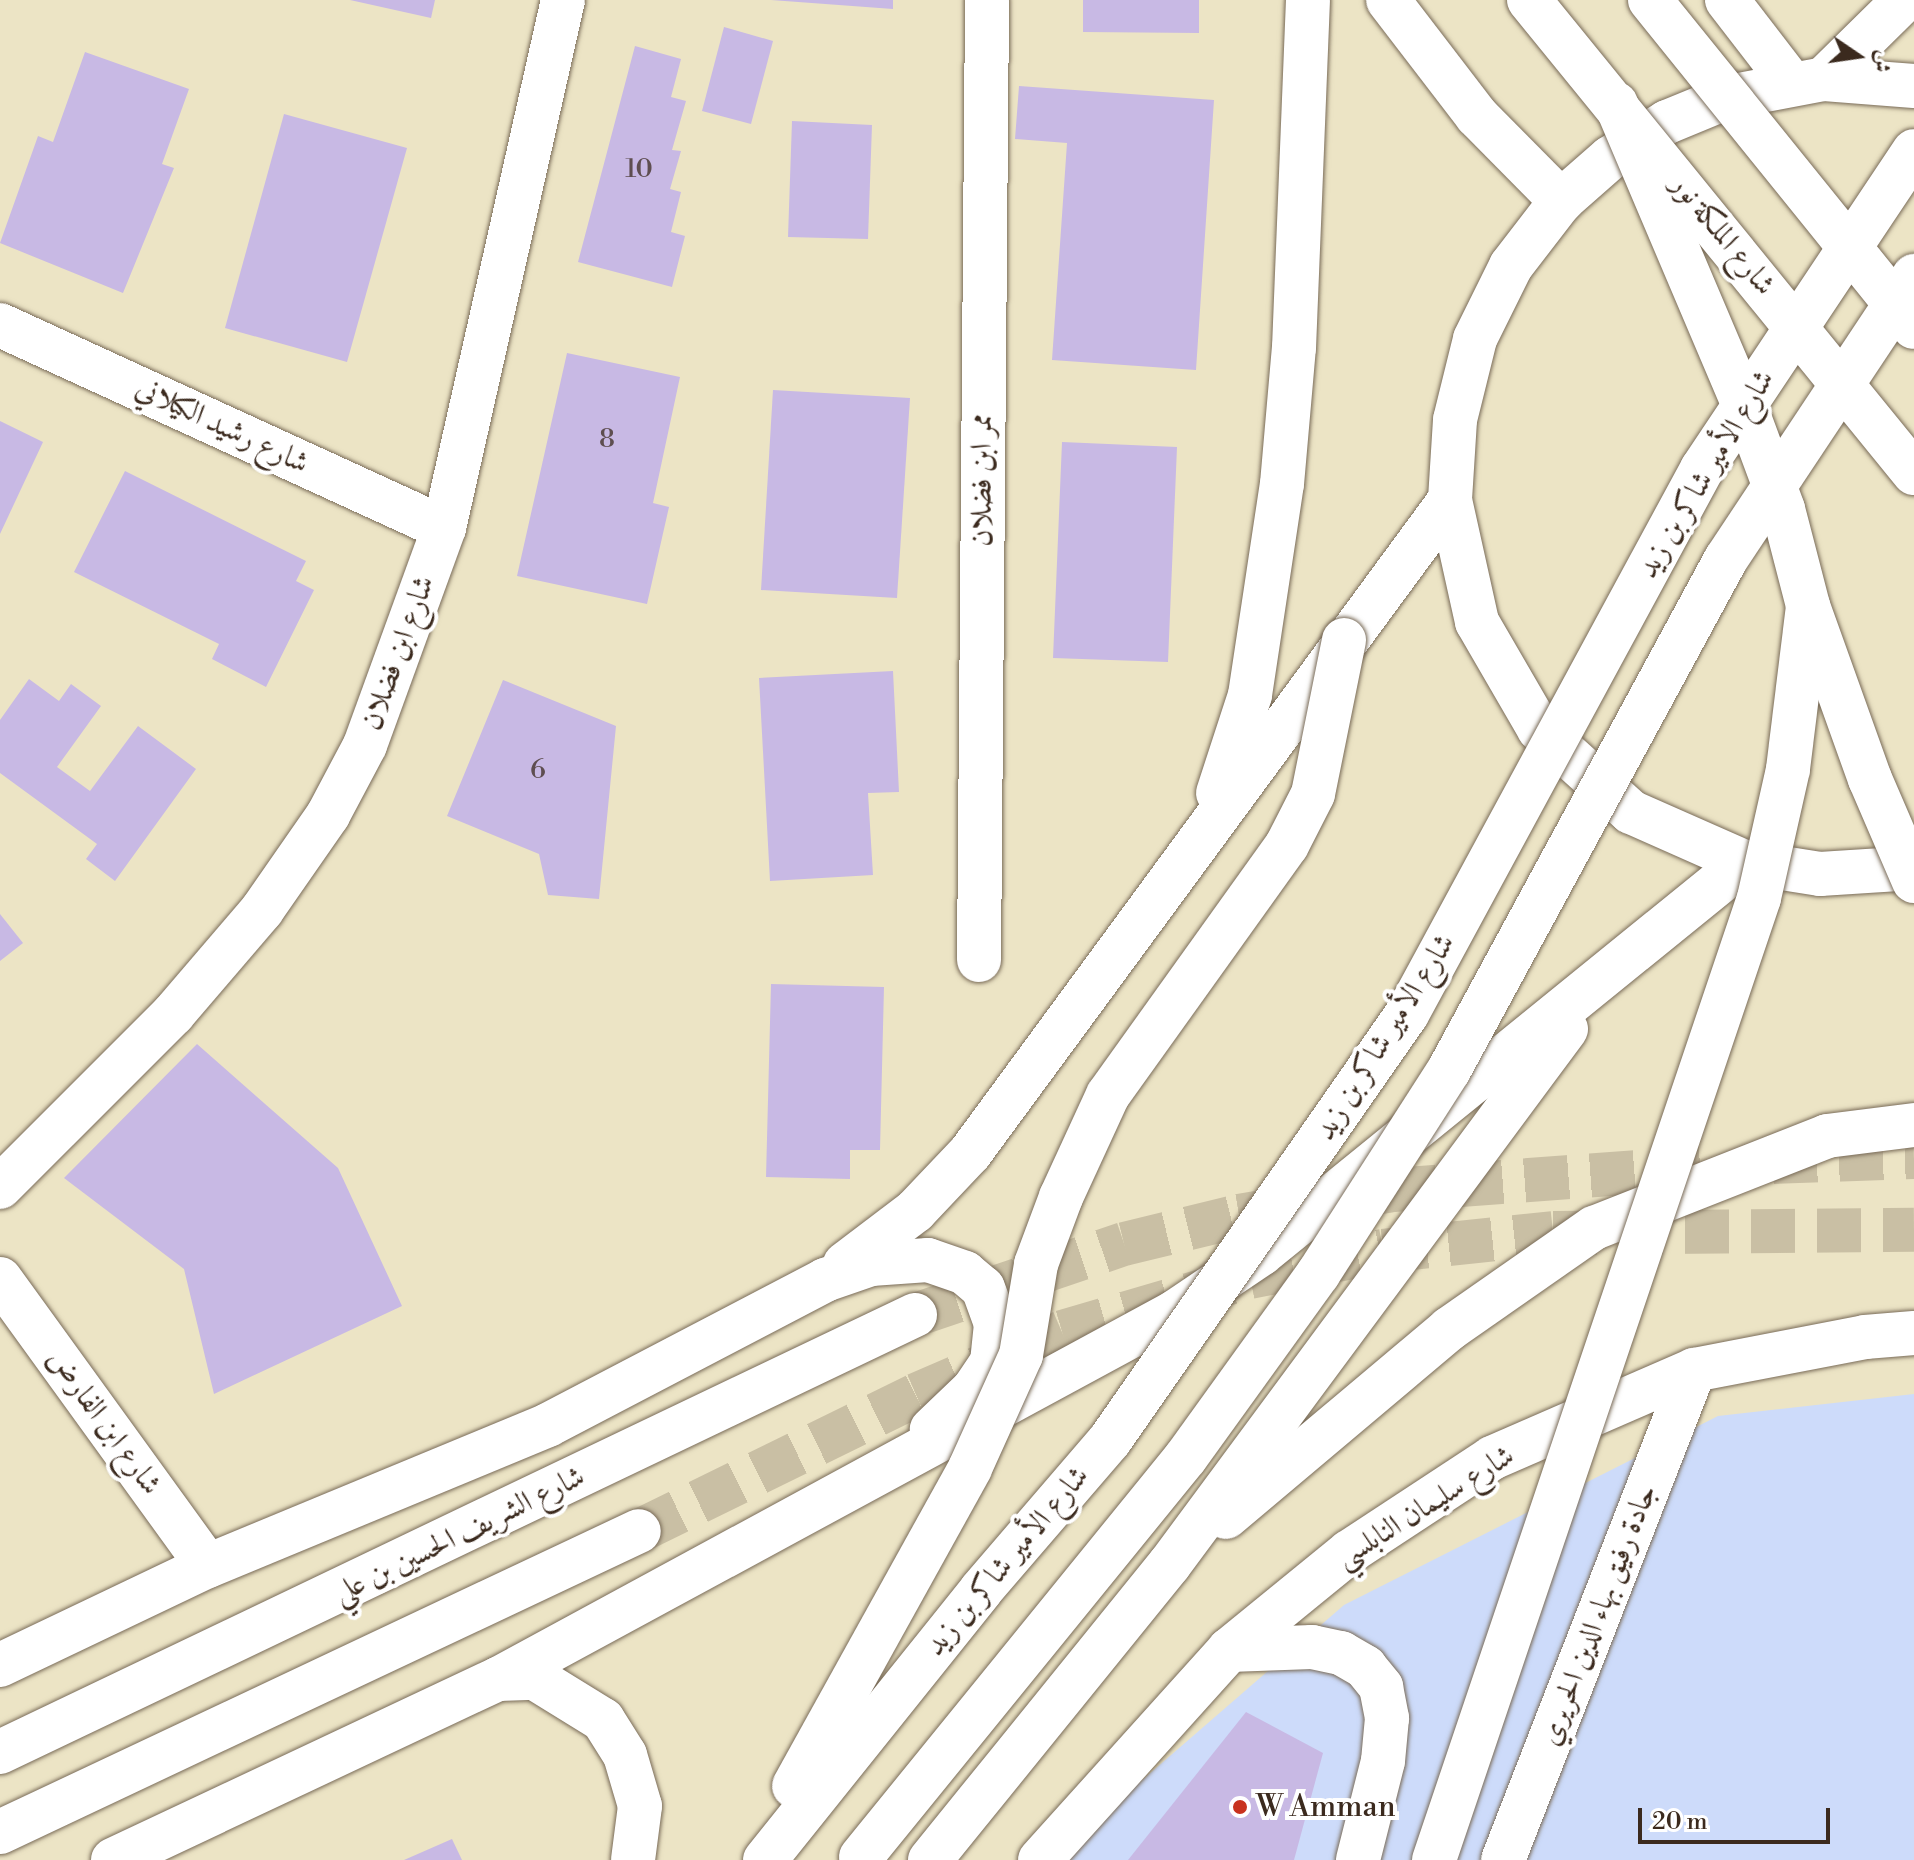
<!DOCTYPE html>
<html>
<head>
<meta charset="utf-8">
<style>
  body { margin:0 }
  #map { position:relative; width:1914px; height:1860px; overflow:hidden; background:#ece4c5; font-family:"Libre Bodoni",Amiri,serif }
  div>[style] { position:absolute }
  .built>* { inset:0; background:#cddbfa }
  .building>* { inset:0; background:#c8b9e4 }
  .major-tunnel>* { height:44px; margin-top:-22px; transform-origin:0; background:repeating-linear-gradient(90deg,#c9bfa4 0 44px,transparent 0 66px) }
  .roads { filter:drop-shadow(0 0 2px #796b58) drop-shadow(0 0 2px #796b58) }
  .minor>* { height:44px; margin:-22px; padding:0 22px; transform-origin:22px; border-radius:22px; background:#fff }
  .major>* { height:44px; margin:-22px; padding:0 22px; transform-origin:22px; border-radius:22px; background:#fff }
  .bridges { filter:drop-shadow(0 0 2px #796b58) drop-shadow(0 0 2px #796b58) }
  .major-bridge>* { height:44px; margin:-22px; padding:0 22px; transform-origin:22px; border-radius:22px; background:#fff }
  .highway-bridge>* { height:44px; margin:-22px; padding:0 22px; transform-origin:22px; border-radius:22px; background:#fff }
  .dots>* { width:22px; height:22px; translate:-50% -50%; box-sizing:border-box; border:4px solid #fff; border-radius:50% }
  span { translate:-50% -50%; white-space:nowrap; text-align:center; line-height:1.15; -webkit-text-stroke:8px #fff; paint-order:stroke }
  .number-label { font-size:26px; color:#5e4e50 }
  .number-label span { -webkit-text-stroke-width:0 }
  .street-label { font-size:30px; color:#3b2a1e }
  .poi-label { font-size:30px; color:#3b2a1e }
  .left { translate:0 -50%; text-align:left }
  .north { position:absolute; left:1818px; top:16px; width:80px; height:80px; -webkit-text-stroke:6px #fff; paint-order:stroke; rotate:103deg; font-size:22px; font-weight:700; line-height:32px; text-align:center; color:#3b2a1e }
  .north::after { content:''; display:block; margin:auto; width:28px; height:36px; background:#3b2a1e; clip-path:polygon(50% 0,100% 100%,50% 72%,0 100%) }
  .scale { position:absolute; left:1638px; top:1808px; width:192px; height:36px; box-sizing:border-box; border:4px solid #3b2a1e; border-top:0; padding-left:10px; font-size:24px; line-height:28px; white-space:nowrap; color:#3b2a1e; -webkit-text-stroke:6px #fff; paint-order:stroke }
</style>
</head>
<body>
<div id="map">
  <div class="built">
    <i style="clip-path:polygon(1914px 1394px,1914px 1860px,1050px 1860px,1344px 1605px,1718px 1416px)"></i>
  </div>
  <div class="building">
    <i style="clip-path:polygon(350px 0,435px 0,431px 18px)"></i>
    <i style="clip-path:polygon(771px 0,893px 0,893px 9px)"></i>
    <i style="clip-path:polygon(1083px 0,1199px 0,1199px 33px,1083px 32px)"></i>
    <i style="clip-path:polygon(724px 27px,773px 41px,751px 124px,702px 111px)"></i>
    <i style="clip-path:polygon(635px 46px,681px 59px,671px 97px,686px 101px,672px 150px,681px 151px,670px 189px,681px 192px,671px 232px,685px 236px,672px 287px,578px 262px)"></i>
    <i style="clip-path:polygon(85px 52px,189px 89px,162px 164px,174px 168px,123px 293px,0 243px,38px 136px,53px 142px)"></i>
    <i style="clip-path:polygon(1019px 86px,1214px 100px,1196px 370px,1052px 360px,1067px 143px,1015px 139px)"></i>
    <i style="clip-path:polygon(284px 114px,407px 148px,347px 362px,225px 328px)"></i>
    <i style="clip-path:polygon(792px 121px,872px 125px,868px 239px,788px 237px)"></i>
    <i style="clip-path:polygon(567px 353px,680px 377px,653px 503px,669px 507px,647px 604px,517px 576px)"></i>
    <i style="clip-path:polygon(773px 390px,910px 398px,897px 598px,761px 590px)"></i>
    <i style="clip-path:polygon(0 421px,43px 442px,0 534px)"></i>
    <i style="clip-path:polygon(1062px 442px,1177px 447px,1168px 662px,1053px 658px)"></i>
    <i style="clip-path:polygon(125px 471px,306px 561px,296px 581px,314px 590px,266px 687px,212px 659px,219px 644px,74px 572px)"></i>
    <i style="clip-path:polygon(893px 671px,899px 792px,868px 793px,873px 875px,770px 881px,759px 678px)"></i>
    <i style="clip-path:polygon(29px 679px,59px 701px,71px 684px,101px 706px,57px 767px,90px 791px,138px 726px,196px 769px,115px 881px,86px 859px,97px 844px,0 773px,0 720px)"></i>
    <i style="clip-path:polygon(503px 680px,616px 726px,599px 899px,548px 895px,539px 854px,447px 816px)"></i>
    <i style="clip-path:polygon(0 914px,23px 943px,0 961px)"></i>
    <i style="clip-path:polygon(771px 984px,884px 987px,880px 1150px,850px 1150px,850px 1179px,766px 1177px)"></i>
    <i style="clip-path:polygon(197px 1044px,338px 1168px,402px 1306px,214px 1394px,184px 1269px,64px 1178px)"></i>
    <i style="clip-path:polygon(1246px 1712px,1323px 1753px,1294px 1860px,1128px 1860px)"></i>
    <i style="clip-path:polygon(452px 1839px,462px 1860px,404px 1860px)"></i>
  </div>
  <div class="major-tunnel">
    <i style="left:1773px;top:1162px;width:141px;rotate:-2deg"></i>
    <i style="left:915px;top:1315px;width:221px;rotate:-18.8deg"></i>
    <i style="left:1124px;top:1244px;width:118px;rotate:-13.7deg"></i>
    <i style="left:1239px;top:1216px;width:156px;rotate:-9.6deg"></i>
    <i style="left:1393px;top:1190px;width:312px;rotate:-4.2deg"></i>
    <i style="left:639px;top:1531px;width:309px;rotate:-26.1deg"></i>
    <i style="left:916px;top:1395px;width:159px;rotate:-23.3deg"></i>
    <i style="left:1062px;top:1332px;width:196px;rotate:-16.3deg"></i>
    <i style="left:1250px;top:1277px;width:136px;rotate:-11.1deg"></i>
    <i style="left:1383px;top:1251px;width:171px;rotate:-6deg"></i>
    <i style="left:1553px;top:1233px;width:361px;rotate:-0.5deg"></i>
  </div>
  <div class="roads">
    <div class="minor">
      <i style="left:0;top:325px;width:488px;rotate:24.6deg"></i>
      <i style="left:979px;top:960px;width:960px;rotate:-89.52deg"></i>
      <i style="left:0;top:1187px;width:245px;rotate:-45deg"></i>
      <i style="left:173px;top:1014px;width:137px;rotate:-49.4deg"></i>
      <i style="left:262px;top:910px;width:116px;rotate:-55.2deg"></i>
      <i style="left:328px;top:815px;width:79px;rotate:-62.1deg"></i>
      <i style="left:365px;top:745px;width:231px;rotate:-70deg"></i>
      <i style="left:444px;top:528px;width:541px;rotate:-77.3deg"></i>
      <i style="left:0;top:1279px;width:354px;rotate:54.1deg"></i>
      <i style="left:1229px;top:1650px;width:83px;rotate:-2.1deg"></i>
      <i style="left:1312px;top:1647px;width:30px;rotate:12deg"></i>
      <i style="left:1341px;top:1653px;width:28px;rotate:30deg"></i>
      <i style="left:1365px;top:1667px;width:26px;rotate:51deg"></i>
      <i style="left:1381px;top:1687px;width:32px;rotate:79deg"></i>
      <i style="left:1387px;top:1718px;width:43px;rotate:95.3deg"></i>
      <i style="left:1383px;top:1761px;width:102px;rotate:104.2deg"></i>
      <i style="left:1040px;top:1860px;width:283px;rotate:-48deg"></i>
      <i style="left:1229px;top:1650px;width:155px;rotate:-39.2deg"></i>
      <i style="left:1349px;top:1552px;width:171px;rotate:-33.3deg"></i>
      <i style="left:1492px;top:1458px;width:220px;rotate:-23.5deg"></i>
      <i style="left:1694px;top:1370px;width:174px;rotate:-10.9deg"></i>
      <i style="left:1865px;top:1337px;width:49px;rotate:-4.7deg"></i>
      <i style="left:1503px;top:1860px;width:526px;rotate:-68.7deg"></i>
    </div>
    <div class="major">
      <i style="left:1388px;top:0;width:146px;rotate:52.5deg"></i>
      <i style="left:1477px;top:116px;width:120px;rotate:45.3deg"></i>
      <i style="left:1727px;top:0;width:105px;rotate:52.4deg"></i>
      <i style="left:1824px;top:79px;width:112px;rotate:-44.6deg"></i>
      <i style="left:1914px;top:86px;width:90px;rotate:-175.6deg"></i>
      <i style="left:1824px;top:79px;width:98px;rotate:169.4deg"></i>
      <i style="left:1728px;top:97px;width:66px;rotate:157.7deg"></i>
      <i style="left:1667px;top:122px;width:67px;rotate:147.7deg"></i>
      <i style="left:1610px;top:158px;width:65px;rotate:138.7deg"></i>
      <i style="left:1561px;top:201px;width:82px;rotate:127.6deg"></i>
      <i style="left:1511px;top:266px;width:81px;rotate:116.3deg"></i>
      <i style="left:1475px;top:339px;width:83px;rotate:103.9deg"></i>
      <i style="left:1455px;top:420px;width:80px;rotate:93.6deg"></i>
      <i style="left:1450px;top:500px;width:125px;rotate:77.5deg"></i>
      <i style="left:1477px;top:622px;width:124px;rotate:59.9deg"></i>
      <i style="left:1539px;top:729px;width:124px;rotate:42.1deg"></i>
      <i style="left:1631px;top:812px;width:124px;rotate:23.9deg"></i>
      <i style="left:1744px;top:862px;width:77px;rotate:9deg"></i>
      <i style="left:1820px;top:874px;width:94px;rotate:-3.7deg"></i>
      <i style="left:1218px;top:793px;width:103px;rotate:-71.9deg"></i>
      <i style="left:1250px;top:695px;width:213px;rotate:-81.4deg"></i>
      <i style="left:1282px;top:484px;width:137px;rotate:-85deg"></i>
      <i style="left:1294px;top:348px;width:348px;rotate:-87.7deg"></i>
      <i style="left:845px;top:1264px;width:88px;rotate:-37.1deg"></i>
      <i style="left:915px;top:1211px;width:80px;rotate:-46.5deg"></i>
      <i style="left:970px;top:1153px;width:810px;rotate:-53.68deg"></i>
      <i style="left:1226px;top:1517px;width:292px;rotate:-40.1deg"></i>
      <i style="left:1449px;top:1329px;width:177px;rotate:-34.9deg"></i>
      <i style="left:1594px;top:1228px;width:251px;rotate:-21.5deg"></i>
      <i style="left:1827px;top:1136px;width:88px;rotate:-7.2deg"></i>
      <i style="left:0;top:1665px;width:230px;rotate:-25.5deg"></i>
      <i style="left:208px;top:1566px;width:368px;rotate:-22.5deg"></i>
      <i style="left:548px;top:1425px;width:313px;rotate:-27.6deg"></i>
      <i style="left:825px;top:1280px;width:49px;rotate:-19.2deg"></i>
      <i style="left:871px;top:1264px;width:57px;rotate:-4deg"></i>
      <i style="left:928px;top:1260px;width:39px;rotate:19deg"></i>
      <i style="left:965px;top:1273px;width:23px;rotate:40deg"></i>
      <i style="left:983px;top:1288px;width:38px;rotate:70deg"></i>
      <i style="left:996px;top:1324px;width:38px;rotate:96deg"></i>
      <i style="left:992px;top:1362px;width:34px;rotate:124deg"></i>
      <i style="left:973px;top:1390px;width:57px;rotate:136.4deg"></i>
      <i style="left:498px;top:1679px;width:37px;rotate:-2deg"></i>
      <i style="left:535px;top:1678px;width:80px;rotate:31.7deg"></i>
      <i style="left:603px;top:1720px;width:41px;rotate:57.8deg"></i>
      <i style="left:625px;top:1755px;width:53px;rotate:73.6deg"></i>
      <i style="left:640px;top:1806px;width:54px;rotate:97.4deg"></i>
      <i style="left:0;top:1752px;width:1014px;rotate:-25.53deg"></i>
      <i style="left:0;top:1832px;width:706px;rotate:-25.22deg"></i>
      <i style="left:113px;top:1860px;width:425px;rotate:-25.2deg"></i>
      <i style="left:498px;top:1679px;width:770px;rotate:-28.46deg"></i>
      <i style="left:1175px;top:1312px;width:104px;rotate:-34deg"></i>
      <i style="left:1261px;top:1254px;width:622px;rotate:-39.06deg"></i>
      <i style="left:930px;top:1860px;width:380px;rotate:-51deg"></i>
      <i style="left:1169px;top:1565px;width:667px;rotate:-53.47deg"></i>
    </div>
  </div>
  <div class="bridges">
    <div class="major-bridge">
      <i style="left:794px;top:1786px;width:363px;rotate:-61deg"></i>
      <i style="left:970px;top:1468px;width:124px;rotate:-65.7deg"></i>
      <i style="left:1021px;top:1355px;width:92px;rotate:-80.6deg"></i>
      <i style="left:1036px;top:1264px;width:72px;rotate:-69.5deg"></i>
      <i style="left:1061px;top:1197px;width:112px;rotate:-65.3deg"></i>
      <i style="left:1108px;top:1095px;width:307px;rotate:-54.4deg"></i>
      <i style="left:1287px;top:845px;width:57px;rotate:-63deg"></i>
      <i style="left:1313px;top:794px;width:157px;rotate:-78.6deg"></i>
      <i style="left:861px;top:1857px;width:515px;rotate:-50.91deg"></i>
      <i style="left:1186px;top:1457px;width:226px;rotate:-54.2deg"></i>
      <i style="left:1318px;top:1274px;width:242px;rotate:-57.3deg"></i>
      <i style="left:1449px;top:1070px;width:581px;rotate:-61.54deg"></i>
      <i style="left:1726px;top:559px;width:340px;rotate:-56.4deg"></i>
      <i style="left:765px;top:1860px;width:346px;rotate:-51.3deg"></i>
      <i style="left:981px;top:1590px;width:198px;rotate:-49.3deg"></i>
      <i style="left:1110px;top:1440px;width:519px;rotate:-55.12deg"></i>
      <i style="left:1407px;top:1014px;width:620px;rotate:-61.57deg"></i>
      <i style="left:1702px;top:469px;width:382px;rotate:-56.3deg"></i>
    </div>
    <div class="highway-bridge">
      <i style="left:1529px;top:0;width:610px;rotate:50.86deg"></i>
      <i style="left:1650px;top:0;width:420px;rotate:51.1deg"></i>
      <i style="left:1616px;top:104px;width:340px;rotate:67deg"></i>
      <i style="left:1749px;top:417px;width:98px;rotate:69.7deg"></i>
      <i style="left:1783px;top:509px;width:100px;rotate:75.5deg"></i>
      <i style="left:1808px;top:606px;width:184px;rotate:70.3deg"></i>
      <i style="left:1870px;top:779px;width:111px;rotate:66.7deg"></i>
      <i style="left:1434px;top:1860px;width:1015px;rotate:-71.33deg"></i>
      <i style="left:1759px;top:898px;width:132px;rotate:-77.3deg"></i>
      <i style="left:1788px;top:769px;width:164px;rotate:-83deg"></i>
    </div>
  </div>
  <div class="dots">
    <i style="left:1240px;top:1807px;background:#c8321e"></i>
  </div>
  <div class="number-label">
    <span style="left:639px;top:170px">10</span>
    <span style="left:607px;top:440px">8</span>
    <span style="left:538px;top:771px">6</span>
  </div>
  <div class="street-label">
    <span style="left:1723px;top:235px;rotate:51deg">شارع الملكة نور</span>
    <span style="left:222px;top:426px;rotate:25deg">شارع رشيد الكيلاني</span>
    <span style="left:1706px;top:474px;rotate:-59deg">شارع الأمير شاكر بن زيد</span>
    <span style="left:982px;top:480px;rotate:-90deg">ممر ابن فضلان</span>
    <span style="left:398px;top:653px;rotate:-70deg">شارع ابن فضلان</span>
    <span style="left:1385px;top:1037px;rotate:-58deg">شارع الأمير شاكر بن زيد</span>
    <span style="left:104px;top:1422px;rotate:54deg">شارع ابن الفارض</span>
    <span style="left:1425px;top:1507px;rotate:-32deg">شارع سليمان النابلسي</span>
    <span style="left:459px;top:1535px;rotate:-26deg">شارع الشريف الحسين بن علي</span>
    <span style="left:1007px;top:1561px;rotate:-50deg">شارع الأمير شاكر بن زيد</span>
    <span style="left:1598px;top:1615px;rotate:-69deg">جادة رفيق بهاء الدين الحريري</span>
  </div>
  <div class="poi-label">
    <span class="left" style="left:1256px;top:1807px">W Amman</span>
  </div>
  <div class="north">ش</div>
  <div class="scale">20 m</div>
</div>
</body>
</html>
